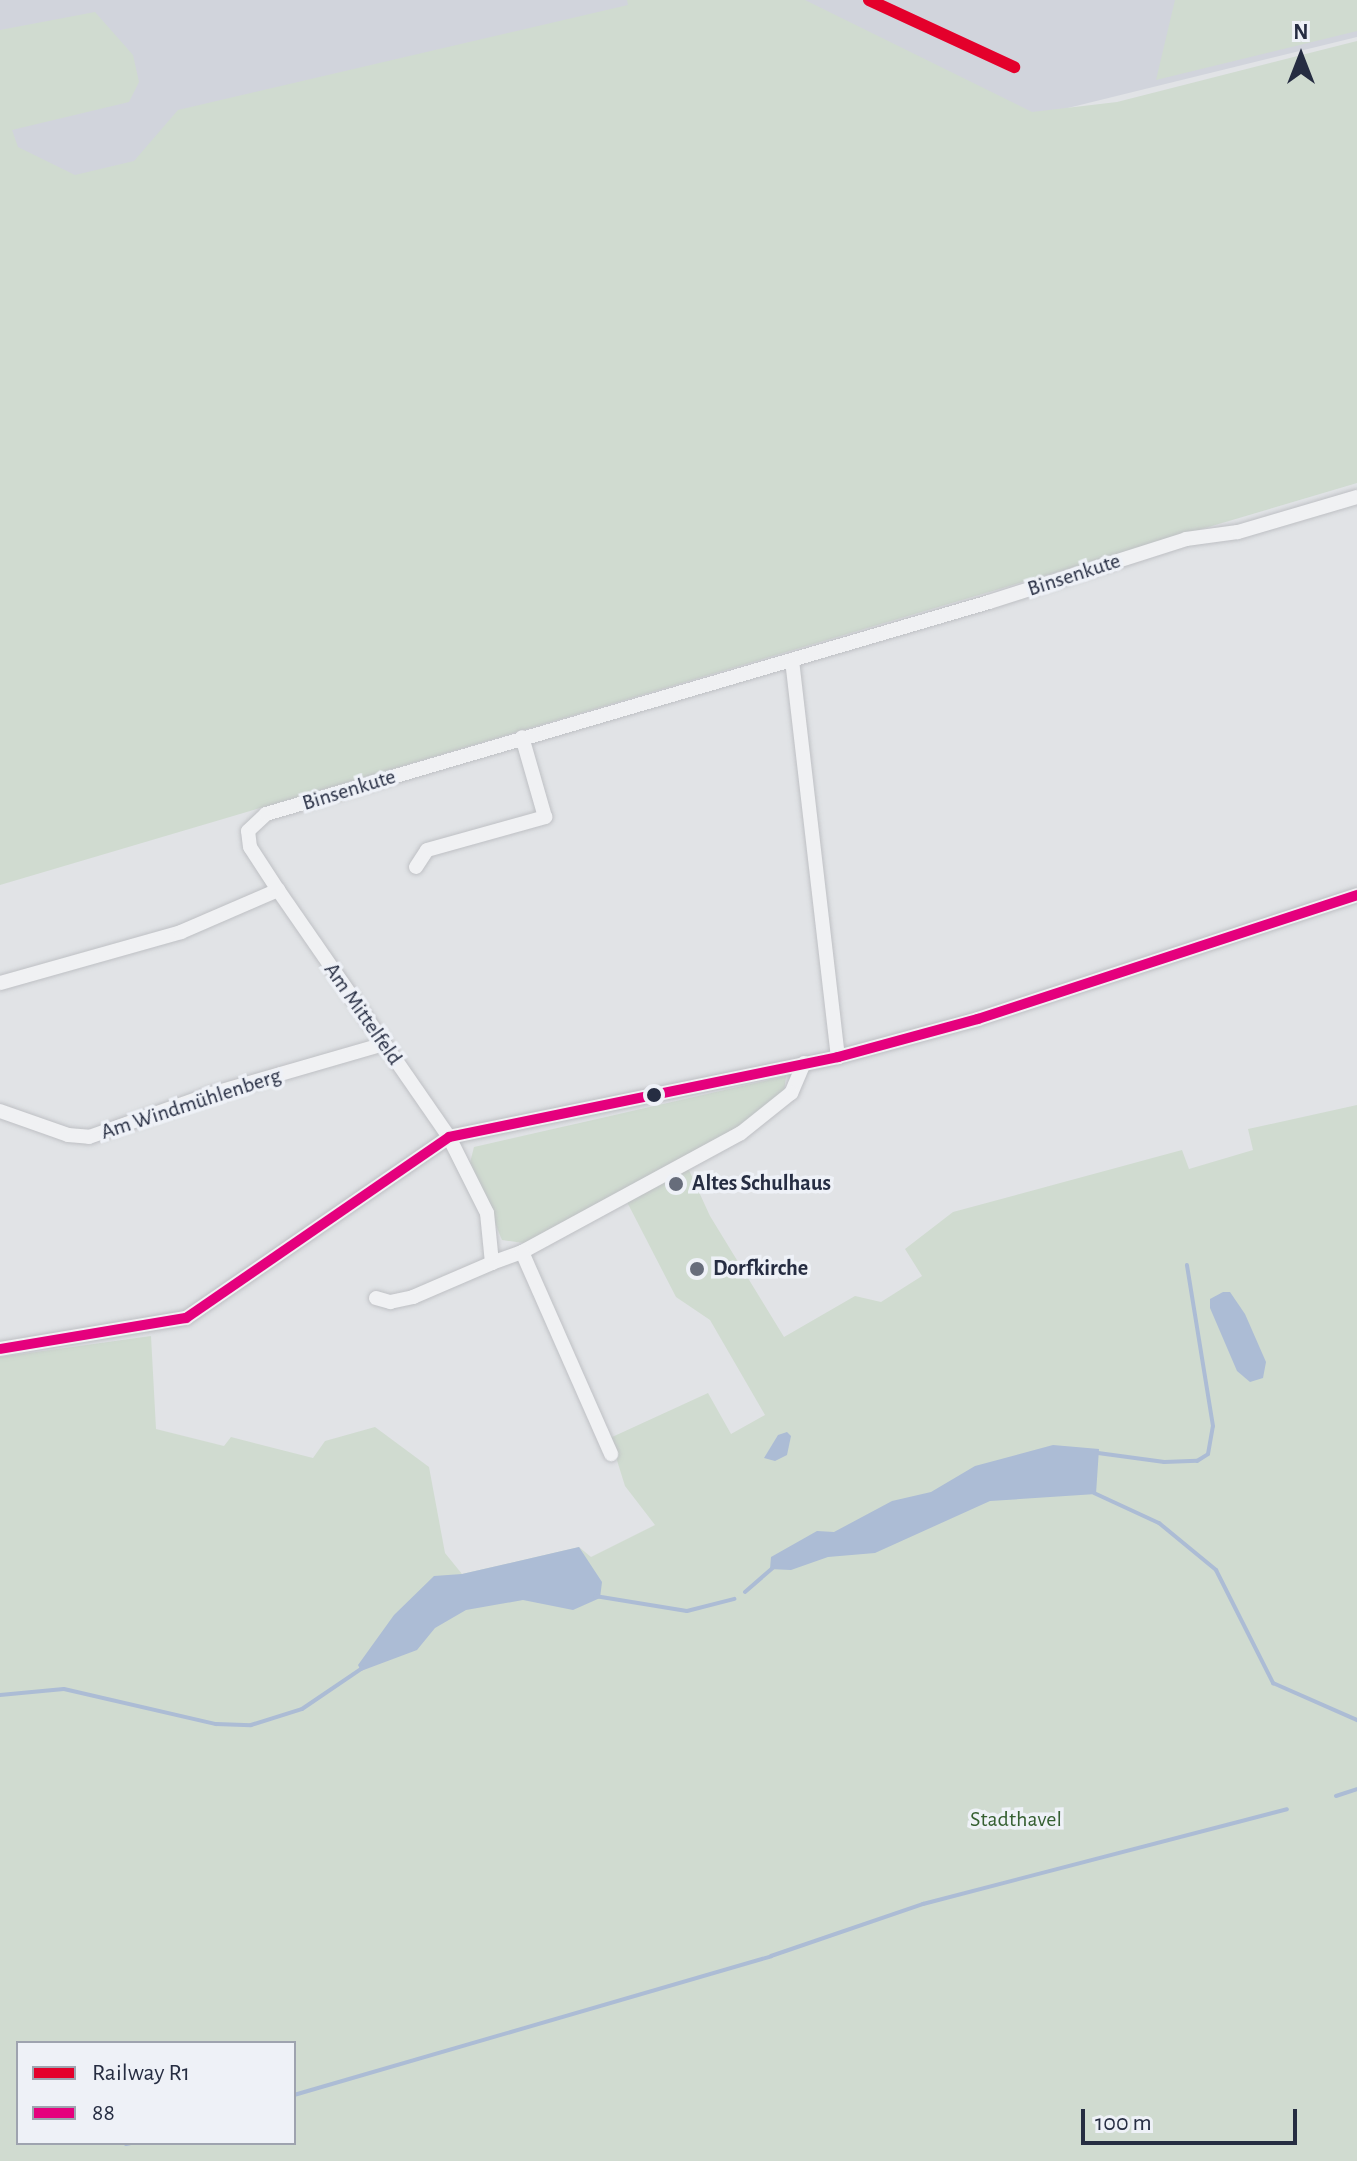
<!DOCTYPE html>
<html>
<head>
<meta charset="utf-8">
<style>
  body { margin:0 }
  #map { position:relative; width:1357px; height:2161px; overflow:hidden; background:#e1e3e6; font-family:"Alegreya Sans",sans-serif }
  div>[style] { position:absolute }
  .built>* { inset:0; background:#d1d4dc }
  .green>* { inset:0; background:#d0dbd0 }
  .water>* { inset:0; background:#acbcd5 }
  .stream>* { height:4px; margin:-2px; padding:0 2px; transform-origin:2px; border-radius:2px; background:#acbcd5 }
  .roads { filter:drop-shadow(0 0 2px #bec0c4) drop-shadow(0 0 2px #bec0c4) }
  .minor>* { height:14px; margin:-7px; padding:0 7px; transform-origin:7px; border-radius:7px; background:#f0f1f3 }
  .bus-1>* { height:10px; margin:-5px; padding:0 5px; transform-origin:5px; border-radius:5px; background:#e5007d }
  .rail-1>* { height:12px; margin:-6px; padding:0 6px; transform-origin:6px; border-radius:6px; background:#e4002b }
  .dots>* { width:22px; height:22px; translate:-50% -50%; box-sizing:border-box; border:4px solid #eef1f7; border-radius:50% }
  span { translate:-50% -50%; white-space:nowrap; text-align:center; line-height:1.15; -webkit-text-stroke:7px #eef1f7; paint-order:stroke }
  .street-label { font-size:22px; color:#262d42 }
  .poi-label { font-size:22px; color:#262d42; font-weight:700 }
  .left { translate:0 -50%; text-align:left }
  .park-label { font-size:22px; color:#355f31 }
  .legend { position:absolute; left:16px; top:2041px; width:280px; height:104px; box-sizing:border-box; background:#eef1f7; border:2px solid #9ea3af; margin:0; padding:10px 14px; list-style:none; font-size:24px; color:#262d42 }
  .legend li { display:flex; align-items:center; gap:16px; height:40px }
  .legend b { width:40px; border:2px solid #9ea3af }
  .north { position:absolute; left:1261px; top:16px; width:80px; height:80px; -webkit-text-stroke:6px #eef1f7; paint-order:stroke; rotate:0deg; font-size:22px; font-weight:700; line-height:32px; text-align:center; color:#262d42 }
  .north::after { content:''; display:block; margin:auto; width:28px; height:36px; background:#262d42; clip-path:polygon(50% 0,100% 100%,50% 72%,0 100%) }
  .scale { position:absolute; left:1081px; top:2109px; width:216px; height:36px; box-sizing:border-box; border:4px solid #262d42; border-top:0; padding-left:10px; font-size:24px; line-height:28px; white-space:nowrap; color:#262d42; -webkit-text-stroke:6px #eef1f7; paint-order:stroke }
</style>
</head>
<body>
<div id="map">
  <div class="built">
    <i style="clip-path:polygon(0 0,1357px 0,1357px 37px,0 370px)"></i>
  </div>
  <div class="green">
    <i style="clip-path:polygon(627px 0,805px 0,1032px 112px,1117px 102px,1357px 41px,1357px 483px,0 885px,0 30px,95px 12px,133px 55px,139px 82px,129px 102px,12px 130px,18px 147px,75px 175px,134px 161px,178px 110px,628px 5px)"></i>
    <i style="clip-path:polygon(1175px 0,1357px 0,1357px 31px,1156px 80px)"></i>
    <i style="clip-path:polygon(786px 1076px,784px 1092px,740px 1128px,530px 1244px,502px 1240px,470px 1163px,474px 1147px)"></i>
    <i style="clip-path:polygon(evenodd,1357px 1105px,1357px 2161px,0 2161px,0 1357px,151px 1336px,156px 1429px,224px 1446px,231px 1437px,313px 1458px,325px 1441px,375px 1427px,429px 1467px,445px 1553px,462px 1574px,579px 1547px,591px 1557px,655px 1525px,625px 1486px,610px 1438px,708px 1393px,731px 1434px,765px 1415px,710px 1320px,676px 1297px,627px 1202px,688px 1168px,710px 1216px,784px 1337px,855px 1296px,881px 1302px,922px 1276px,905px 1249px,953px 1212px,1182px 1150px,1189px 1169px,1253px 1150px,1248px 1129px,1357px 1105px,18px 2043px,294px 2043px,294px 2143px,18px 2143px,18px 2043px)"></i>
  </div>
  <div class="water">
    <i style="clip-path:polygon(1223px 1292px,1230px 1292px,1245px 1314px,1266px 1362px,1263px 1378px,1250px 1382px,1237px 1371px,1210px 1308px,1210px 1299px)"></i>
    <i style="clip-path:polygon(787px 1432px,791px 1436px,787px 1455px,775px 1461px,764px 1458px,778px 1435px)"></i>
    <i style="clip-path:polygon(1053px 1445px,1099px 1449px,1096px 1494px,990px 1501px,875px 1553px,828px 1557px,791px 1570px,770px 1569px,771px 1557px,817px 1531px,834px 1532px,892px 1501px,931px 1492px,975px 1466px)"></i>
    <i style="clip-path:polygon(579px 1547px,602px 1582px,600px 1598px,573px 1610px,523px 1600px,466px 1610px,435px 1628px,417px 1650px,361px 1671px,358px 1665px,394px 1615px,434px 1576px,462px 1574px)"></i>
  </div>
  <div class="stream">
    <i style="left:1098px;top:1453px;width:67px;rotate:7.8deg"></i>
    <i style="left:1164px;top:1462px;width:33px;rotate:-2deg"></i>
    <i style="left:1197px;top:1461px;width:13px;rotate:-32deg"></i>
    <i style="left:1208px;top:1454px;width:28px;rotate:-80deg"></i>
    <i style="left:1213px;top:1426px;width:163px;rotate:-99.2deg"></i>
    <i style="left:1094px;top:1493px;width:72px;rotate:24.8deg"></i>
    <i style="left:1159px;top:1523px;width:74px;rotate:39.5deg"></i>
    <i style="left:1216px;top:1570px;width:127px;rotate:63.2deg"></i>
    <i style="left:1273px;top:1683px;width:92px;rotate:23.8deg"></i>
    <i style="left:745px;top:1592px;width:37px;rotate:-41deg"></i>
    <i style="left:595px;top:1596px;width:93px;rotate:9.3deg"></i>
    <i style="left:687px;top:1611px;width:49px;rotate:-14.3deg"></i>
    <i style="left:0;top:1695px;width:64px;rotate:-5.4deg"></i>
    <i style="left:64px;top:1689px;width:156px;rotate:13deg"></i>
    <i style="left:216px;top:1724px;width:35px;rotate:2deg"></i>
    <i style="left:251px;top:1725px;width:53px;rotate:-17.4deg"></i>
    <i style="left:302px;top:1709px;width:75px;rotate:-34.1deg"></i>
    <i style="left:1336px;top:1796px;width:22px;rotate:-18deg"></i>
    <i style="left:294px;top:2095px;width:497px;rotate:-16.2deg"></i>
    <i style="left:771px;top:1956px;width:161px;rotate:-18.9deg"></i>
    <i style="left:923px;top:1904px;width:376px;rotate:-14.6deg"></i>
    <i style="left:126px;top:2144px;width:5px;rotate:-11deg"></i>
  </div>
  <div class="roads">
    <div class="minor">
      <i style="left:792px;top:660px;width:400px;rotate:83.4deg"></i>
      <i style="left:416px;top:867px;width:20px;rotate:-57deg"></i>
      <i style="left:427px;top:850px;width:123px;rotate:-15.6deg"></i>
      <i style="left:545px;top:817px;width:83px;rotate:-106deg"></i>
      <i style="left:0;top:983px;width:188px;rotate:-15.7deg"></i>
      <i style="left:181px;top:932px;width:106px;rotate:-23.4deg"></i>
      <i style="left:804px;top:1063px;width:33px;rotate:113deg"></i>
      <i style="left:791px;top:1093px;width:64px;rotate:141.3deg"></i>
      <i style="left:741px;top:1133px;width:249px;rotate:151.5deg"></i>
      <i style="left:522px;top:1252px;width:32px;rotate:160deg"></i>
      <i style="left:492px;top:1263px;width:50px;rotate:-95.7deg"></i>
      <i style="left:487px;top:1213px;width:85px;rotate:-116.6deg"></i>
      <i style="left:449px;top:1137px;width:300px;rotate:-124.7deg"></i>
      <i style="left:278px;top:890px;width:51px;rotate:-123.1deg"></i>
      <i style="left:250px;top:847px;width:16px;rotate:-97deg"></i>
      <i style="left:248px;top:831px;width:25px;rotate:-43deg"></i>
      <i style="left:266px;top:814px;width:753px;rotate:-16.34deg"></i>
      <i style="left:989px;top:602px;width:207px;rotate:-17.7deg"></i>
      <i style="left:1186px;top:539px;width:52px;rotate:-7.7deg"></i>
      <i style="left:1238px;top:532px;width:124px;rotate:-16.4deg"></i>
      <i style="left:0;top:1111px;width:72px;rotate:19.4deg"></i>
      <i style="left:68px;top:1135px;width:21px;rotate:5deg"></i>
      <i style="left:89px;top:1137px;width:129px;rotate:-19.4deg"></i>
      <i style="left:211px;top:1094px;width:180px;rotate:-16.1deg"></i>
      <i style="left:522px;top:1252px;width:221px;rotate:66.2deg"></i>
      <i style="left:376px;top:1298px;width:15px;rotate:16deg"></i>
      <i style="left:390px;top:1302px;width:24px;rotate:-12deg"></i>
      <i style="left:413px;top:1297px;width:86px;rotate:-23.3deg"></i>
      <i style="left:0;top:1349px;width:189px;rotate:-9.5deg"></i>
      <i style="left:186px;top:1318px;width:319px;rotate:-34.5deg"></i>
      <i style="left:449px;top:1137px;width:397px;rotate:-11.6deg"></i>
      <i style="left:838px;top:1057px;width:145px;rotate:-15.2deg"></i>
      <i style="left:978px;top:1019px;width:399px;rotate:-18.1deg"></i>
    </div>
  </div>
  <div class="bus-1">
    <i style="left:0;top:1349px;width:189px;rotate:-9.5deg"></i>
    <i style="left:186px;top:1318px;width:319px;rotate:-34.5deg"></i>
    <i style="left:449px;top:1137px;width:397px;rotate:-11.6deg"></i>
    <i style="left:838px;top:1057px;width:145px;rotate:-15.2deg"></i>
    <i style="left:978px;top:1019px;width:399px;rotate:-18.1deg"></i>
  </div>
  <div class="rail-1">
    <i style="left:869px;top:0;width:160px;rotate:24.8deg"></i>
  </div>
  <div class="dots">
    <i style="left:654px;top:1095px;background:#262d42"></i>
    <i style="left:676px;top:1184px;background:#676d7b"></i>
    <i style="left:697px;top:1269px;background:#676d7b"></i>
  </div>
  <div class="street-label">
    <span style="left:1074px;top:575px;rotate:-18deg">Binsenkute</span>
    <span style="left:349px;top:790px;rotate:-17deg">Binsenkute</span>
    <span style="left:363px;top:1014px;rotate:55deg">Am Mittelfeld</span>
    <span style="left:191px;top:1104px;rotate:-18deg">Am Windmühlenberg</span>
  </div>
  <div class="poi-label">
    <span class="left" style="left:692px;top:1184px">Altes Schulhaus</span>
    <span class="left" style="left:713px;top:1269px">Dorfkirche</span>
  </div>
  <div class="park-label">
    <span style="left:1016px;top:1820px">Stadthavel</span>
  </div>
  <ul class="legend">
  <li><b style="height:10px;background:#e4002b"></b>Railway R1</li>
  <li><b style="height:10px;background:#e5007d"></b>88</li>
  </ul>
  <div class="north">N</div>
  <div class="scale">100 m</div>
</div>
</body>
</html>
